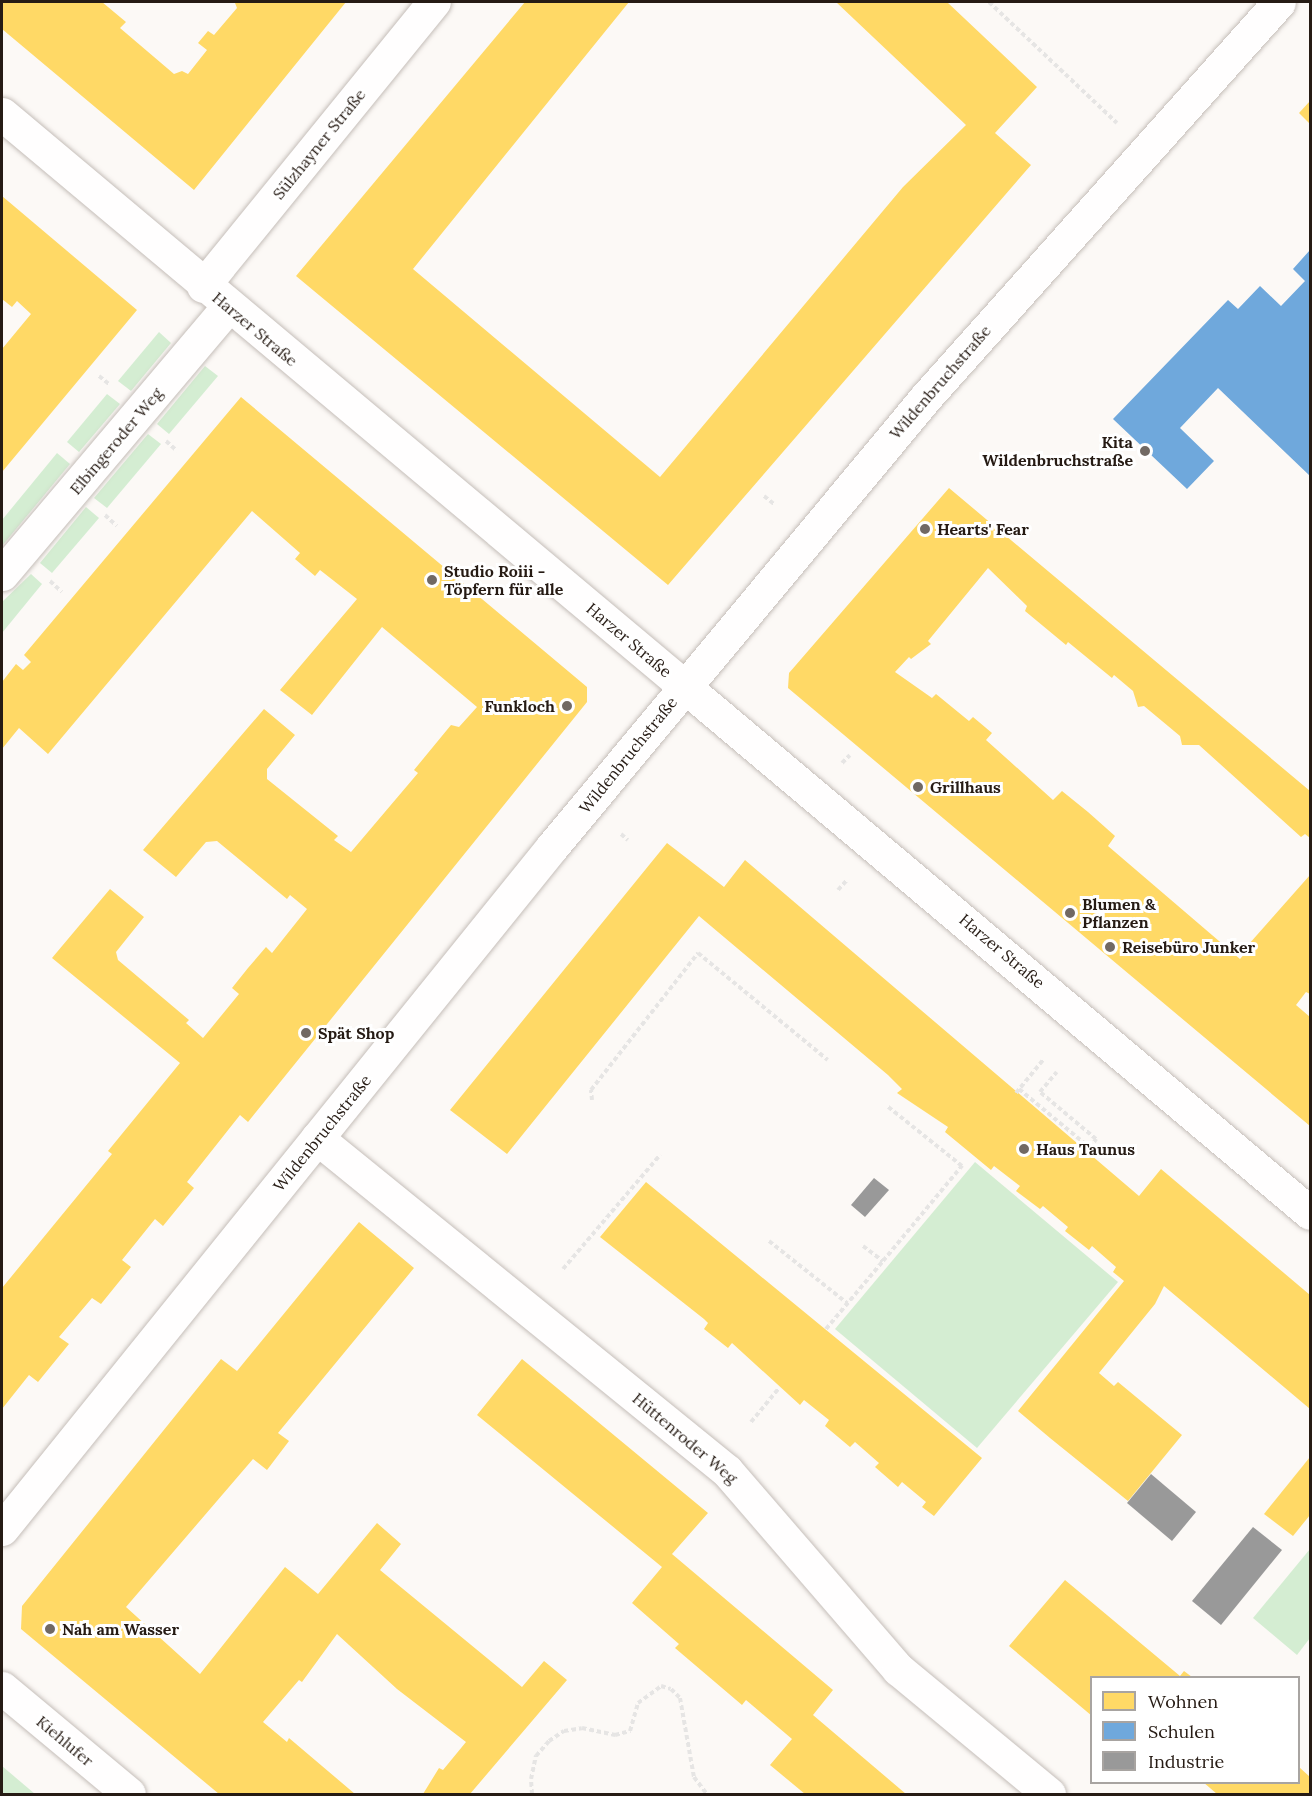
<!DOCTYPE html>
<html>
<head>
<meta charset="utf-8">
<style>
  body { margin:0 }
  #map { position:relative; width:1312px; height:1796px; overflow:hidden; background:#fcf9f6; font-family:Lora,serif }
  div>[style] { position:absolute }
  .green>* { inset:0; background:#d4edd2 }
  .homes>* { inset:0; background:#ffd966 }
  .schools>* { inset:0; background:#6fa8dc }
  .industry>* { inset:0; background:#999 }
  .path>* { height:4px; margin-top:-2px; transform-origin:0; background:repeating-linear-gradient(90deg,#e6e5e4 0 4.5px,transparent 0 7.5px) }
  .roads { filter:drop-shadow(0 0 2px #c5beb9) drop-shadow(0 0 2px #c5beb9) }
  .minor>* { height:33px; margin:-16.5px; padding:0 16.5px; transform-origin:16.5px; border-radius:16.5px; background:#fffefe }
  .tertiary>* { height:33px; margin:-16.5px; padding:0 16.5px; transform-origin:16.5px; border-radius:16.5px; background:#fffefe }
  .dots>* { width:16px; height:16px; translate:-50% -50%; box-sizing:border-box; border:3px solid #fff; border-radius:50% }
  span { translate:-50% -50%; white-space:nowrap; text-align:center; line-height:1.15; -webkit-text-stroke:6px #fff; paint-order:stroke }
  .street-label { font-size:16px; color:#261b14 }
  .poi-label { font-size:16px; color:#261b14; font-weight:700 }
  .right { translate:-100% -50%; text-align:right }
  .left { translate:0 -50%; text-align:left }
  .frame { position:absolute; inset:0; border:3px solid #261b14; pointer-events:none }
  .legend { position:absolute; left:1090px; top:1676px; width:210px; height:108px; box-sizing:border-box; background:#fff; border:2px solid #a8a4a1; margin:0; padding:8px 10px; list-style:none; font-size:18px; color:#261b14 }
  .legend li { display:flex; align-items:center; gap:12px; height:30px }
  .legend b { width:30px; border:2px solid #a8a4a1 }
</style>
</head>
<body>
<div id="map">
  <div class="green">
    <i style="clip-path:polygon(159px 332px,171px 343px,131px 391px,118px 381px)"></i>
    <i style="clip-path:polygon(205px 366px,218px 376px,169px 434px,157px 424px)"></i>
    <i style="clip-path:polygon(107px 394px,120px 404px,79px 452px,67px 442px)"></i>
    <i style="clip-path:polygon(148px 434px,161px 444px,107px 508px,94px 498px)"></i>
    <i style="clip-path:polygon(57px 453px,70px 464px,2px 546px,2px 520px)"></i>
    <i style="clip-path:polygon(86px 507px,99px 518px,52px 573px,40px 563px)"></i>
    <i style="clip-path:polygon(31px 574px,42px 584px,2px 633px,2px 602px)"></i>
    <i style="clip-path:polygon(975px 1162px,1118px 1282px,977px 1448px,835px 1329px)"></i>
    <i style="clip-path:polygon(1310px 1549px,1310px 1638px,1297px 1655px,1253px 1618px)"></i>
    <i style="clip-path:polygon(2px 1766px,35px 1794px,2px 1794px)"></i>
  </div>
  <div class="homes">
    <i style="clip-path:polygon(2px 2px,102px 2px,126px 22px,120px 28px,174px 74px,182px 71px,188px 74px,207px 50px,198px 43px,208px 31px,214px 35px,237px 8px,235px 3px,346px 2px,194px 190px,2px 29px)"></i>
    <i style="clip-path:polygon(525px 2px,629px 2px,413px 269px,660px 477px,903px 187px,966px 125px,836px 2px,947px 2px,1037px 87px,995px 133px,1031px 165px,668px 585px,296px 276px)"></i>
    <i style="clip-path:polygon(1310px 101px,1310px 124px,1299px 113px)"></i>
    <i style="clip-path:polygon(2px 196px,137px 310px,2px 472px,2px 349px,31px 314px,17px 301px,12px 307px,2px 299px)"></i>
    <i style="clip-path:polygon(241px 397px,587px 687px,587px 702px,248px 1122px,240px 1115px,187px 1182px,194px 1188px,163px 1226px,155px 1219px,122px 1260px,131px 1267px,101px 1304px,92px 1298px,59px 1337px,69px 1344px,38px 1382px,29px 1375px,2px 1409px,2px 1288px,112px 1154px,108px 1151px,180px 1063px,52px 958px,110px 889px,144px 917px,116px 952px,118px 960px,189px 1020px,186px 1023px,203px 1038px,239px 994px,232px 988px,248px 968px,266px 947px,272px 953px,307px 909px,290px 895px,287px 899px,217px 841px,206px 842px,176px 877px,143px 850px,264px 709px,295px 735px,267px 769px,267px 779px,338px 836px,334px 840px,351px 852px,418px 773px,414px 770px,451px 725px,459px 727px,477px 707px,382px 627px,312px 715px,280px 690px,357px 599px,320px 570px,315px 576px,295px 559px,300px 553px,252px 511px,48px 754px,19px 728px,2px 749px,2px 682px,16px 664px,23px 670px,31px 662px,24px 655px)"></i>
    <i style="clip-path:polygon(949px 488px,1310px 791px,1310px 838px,1305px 834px,1301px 837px,1199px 745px,1182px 745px,1180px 736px,1144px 706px,1138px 707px,1133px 691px,1114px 675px,1112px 678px,1068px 642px,1066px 645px,1025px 611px,1027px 606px,988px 568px,928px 641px,931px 644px,911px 659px,909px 657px,895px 672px,932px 698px,936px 694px,969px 721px,973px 717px,992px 733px,986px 740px,1053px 800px,1062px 791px,1088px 812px,1115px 836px,1108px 846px,1240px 959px,1251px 946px,1249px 944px,1310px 875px,1310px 994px,1306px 992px,1296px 1005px,1310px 1017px,1310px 1126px,788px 688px,789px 673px)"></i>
    <i style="clip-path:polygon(667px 843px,724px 887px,745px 860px,1139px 1196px,1161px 1169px,1310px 1295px,1310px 1409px,1164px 1286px,1155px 1304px,1099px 1373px,1114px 1386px,1118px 1382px,1182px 1435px,1128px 1501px,1050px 1438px,1018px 1411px,1124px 1281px,1113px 1272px,1116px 1267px,1092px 1246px,1089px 1250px,1065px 1231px,1068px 1227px,1043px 1206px,1040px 1209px,1016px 1191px,1020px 1186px,994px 1166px,991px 1170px,945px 1132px,948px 1127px,897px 1093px,902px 1089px,888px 1075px,699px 916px,507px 1154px,450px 1110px)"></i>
    <i style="clip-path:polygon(646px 1182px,982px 1458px,934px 1516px,922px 1507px,926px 1502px,902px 1482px,898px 1487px,875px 1467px,879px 1463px,855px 1442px,850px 1447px,825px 1426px,829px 1420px,804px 1400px,800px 1405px,732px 1343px,728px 1348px,704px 1329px,708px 1323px,704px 1319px,600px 1237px)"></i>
    <i style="clip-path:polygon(359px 1222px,414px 1268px,278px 1433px,289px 1441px,267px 1470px,253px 1459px,126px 1607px,200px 1674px,285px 1567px,318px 1594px,377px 1523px,401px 1544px,380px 1570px,522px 1687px,544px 1661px,567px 1680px,470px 1794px,423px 1794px,439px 1768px,443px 1770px,466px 1742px,397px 1689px,337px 1634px,302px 1682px,299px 1680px,263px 1722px,287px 1742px,289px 1738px,355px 1794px,219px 1794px,21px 1629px,22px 1606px,221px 1359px,237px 1371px)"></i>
    <i style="clip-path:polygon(522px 1359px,708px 1513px,672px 1554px,833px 1690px,813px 1715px,906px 1794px,805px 1794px,770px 1765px,792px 1739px,746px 1700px,742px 1705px,675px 1648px,679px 1644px,632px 1603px,662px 1567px,477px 1415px)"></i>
    <i style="clip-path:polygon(1310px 1457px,1310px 1515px,1293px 1536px,1264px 1514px)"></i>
    <i style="clip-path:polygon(1065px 1580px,1180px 1676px,1184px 1671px,1192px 1677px,1092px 1677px,1092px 1716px,1009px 1646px)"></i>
    <i style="clip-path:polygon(1299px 1767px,1310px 1777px,1310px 1794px,1217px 1794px,1203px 1782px,1298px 1782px)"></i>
  </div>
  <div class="schools">
    <i style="clip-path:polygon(1310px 250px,1310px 476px,1218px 388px,1180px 428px,1214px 461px,1187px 489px,1113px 419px,1228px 300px,1238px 309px,1260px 286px,1281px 306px,1305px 281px,1293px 269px)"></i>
  </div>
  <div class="industry">
    <i style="clip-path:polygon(874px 1178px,889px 1190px,865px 1217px,851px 1205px)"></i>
    <i style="clip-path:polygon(1151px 1474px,1196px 1512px,1172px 1541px,1127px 1503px)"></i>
    <i style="clip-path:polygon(1253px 1527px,1282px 1550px,1221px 1625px,1192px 1601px)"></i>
  </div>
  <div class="path">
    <i style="left:989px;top:2px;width:176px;rotate:43.4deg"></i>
    <i style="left:99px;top:376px;width:14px;rotate:39deg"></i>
    <i style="left:166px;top:441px;width:15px;rotate:42deg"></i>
    <i style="left:764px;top:496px;width:14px;rotate:39deg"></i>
    <i style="left:105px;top:515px;width:16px;rotate:43deg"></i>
    <i style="left:50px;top:581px;width:16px;rotate:43deg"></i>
    <i style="left:842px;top:763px;width:11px;rotate:-45deg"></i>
    <i style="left:621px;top:834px;width:9px;rotate:41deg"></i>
    <i style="left:838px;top:890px;width:15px;rotate:-48deg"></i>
    <i style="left:1019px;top:1089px;width:92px;rotate:39.7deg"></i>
    <i style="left:1090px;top:1148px;width:11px;rotate:-56deg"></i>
    <i style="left:1096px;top:1139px;width:73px;rotate:-140deg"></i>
    <i style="left:1040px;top:1092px;width:26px;rotate:-50deg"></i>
    <i style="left:1016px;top:1093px;width:43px;rotate:-50.7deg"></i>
    <i style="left:592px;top:1100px;width:10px;rotate:-96deg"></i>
    <i style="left:591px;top:1090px;width:174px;rotate:-52deg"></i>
    <i style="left:698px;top:953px;width:168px;rotate:39.5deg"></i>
    <i style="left:769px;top:1241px;width:100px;rotate:38.5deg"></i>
    <i style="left:863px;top:1246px;width:25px;rotate:37deg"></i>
    <i style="left:883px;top:1261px;width:124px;rotate:-50.3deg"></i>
    <i style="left:962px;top:1166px;width:96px;rotate:-141.3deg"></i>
    <i style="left:563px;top:1269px;width:150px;rotate:-49.6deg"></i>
    <i style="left:826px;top:1329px;width:89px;rotate:-50deg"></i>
    <i style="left:751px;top:1422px;width:45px;rotate:-50.4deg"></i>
    <i style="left:532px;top:1794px;width:15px;rotate:-94deg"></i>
    <i style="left:531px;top:1779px;width:24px;rotate:-78deg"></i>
    <i style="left:536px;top:1756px;width:20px;rotate:-49deg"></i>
    <i style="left:549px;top:1741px;width:18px;rotate:-34deg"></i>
    <i style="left:564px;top:1731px;width:18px;rotate:-9deg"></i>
    <i style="left:582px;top:1728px;width:34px;rotate:12deg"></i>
    <i style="left:615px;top:1735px;width:16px;rotate:-15deg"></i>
    <i style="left:630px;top:1731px;width:29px;rotate:-74deg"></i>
    <i style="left:638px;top:1703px;width:29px;rotate:-36deg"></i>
    <i style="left:661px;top:1686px;width:10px;rotate:17deg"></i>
    <i style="left:671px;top:1689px;width:13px;rotate:45deg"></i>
    <i style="left:680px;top:1698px;width:80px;rotate:80deg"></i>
    <i style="left:694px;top:1777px;width:21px;rotate:53deg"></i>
  </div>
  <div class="roads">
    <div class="minor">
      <i style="left:2px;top:114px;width:890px;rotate:39.99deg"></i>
      <i style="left:203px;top:286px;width:366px;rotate:-50.9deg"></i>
      <i style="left:2px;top:574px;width:350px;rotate:-49.8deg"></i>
      <i style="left:317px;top:1138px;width:528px;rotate:39.08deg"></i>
      <i style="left:727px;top:1471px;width:262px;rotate:49.2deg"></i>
      <i style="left:898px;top:1669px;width:196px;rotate:39.6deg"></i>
      <i style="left:2px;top:1688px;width:165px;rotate:39.8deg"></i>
    </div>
    <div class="tertiary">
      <i style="left:684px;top:686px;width:818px;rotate:40.09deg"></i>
      <i style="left:2px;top:1529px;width:876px;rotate:-51.12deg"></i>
      <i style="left:552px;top:847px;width:587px;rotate:-50.26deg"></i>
      <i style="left:927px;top:396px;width:528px;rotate:-48.22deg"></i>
    </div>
  </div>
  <div class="dots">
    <i style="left:1145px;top:451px;background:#716963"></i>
    <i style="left:925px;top:529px;background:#716963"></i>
    <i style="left:432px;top:580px;background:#716963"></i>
    <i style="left:567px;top:706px;background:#716963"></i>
    <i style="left:918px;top:787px;background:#716963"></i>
    <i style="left:1070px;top:913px;background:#716963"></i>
    <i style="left:1110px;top:947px;background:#716963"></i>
    <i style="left:306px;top:1033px;background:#716963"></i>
    <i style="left:1024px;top:1149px;background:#716963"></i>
    <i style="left:50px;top:1629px;background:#716963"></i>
  </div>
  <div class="street-label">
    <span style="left:319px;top:144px;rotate:-51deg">Sülzhayner Straße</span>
    <span style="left:255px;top:329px;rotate:40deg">Harzer Straße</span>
    <span style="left:940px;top:382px;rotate:-49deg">Wildenbruchstraße</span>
    <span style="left:116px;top:441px;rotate:-50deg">Elbingeroder Weg</span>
    <span style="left:629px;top:640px;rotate:40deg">Harzer Straße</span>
    <span style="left:628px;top:755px;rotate:-51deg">Wildenbruchstraße</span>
    <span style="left:1002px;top:951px;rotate:40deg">Harzer Straße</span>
    <span style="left:322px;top:1133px;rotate:-51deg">Wildenbruchstraße</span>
    <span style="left:685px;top:1438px;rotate:40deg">Hüttenroder Weg</span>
    <span style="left:65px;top:1741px;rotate:40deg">Kiehlufer</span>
  </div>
  <div class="poi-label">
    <span class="right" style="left:1133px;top:451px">Kita<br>Wildenbruchstraße</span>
    <span class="left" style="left:937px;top:529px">Hearts' Fear</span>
    <span class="left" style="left:444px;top:580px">Studio Roiii -<br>Töpfern für alle</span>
    <span class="right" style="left:555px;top:706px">Funkloch</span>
    <span class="left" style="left:930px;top:787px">Grillhaus</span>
    <span class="left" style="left:1082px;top:913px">Blumen &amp;<br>Pflanzen</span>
    <span class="left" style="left:1122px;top:947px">Reisebüro Junker</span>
    <span class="left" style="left:318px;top:1033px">Spät Shop</span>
    <span class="left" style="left:1036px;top:1149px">Haus Taunus</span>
    <span class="left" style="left:62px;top:1629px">Nah am Wasser</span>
  </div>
  <div class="frame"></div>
  <ul class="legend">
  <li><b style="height:16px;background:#ffd966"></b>Wohnen</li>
  <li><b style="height:16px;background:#6fa8dc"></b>Schulen</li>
  <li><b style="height:16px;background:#999"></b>Industrie</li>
  </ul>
</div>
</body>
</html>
